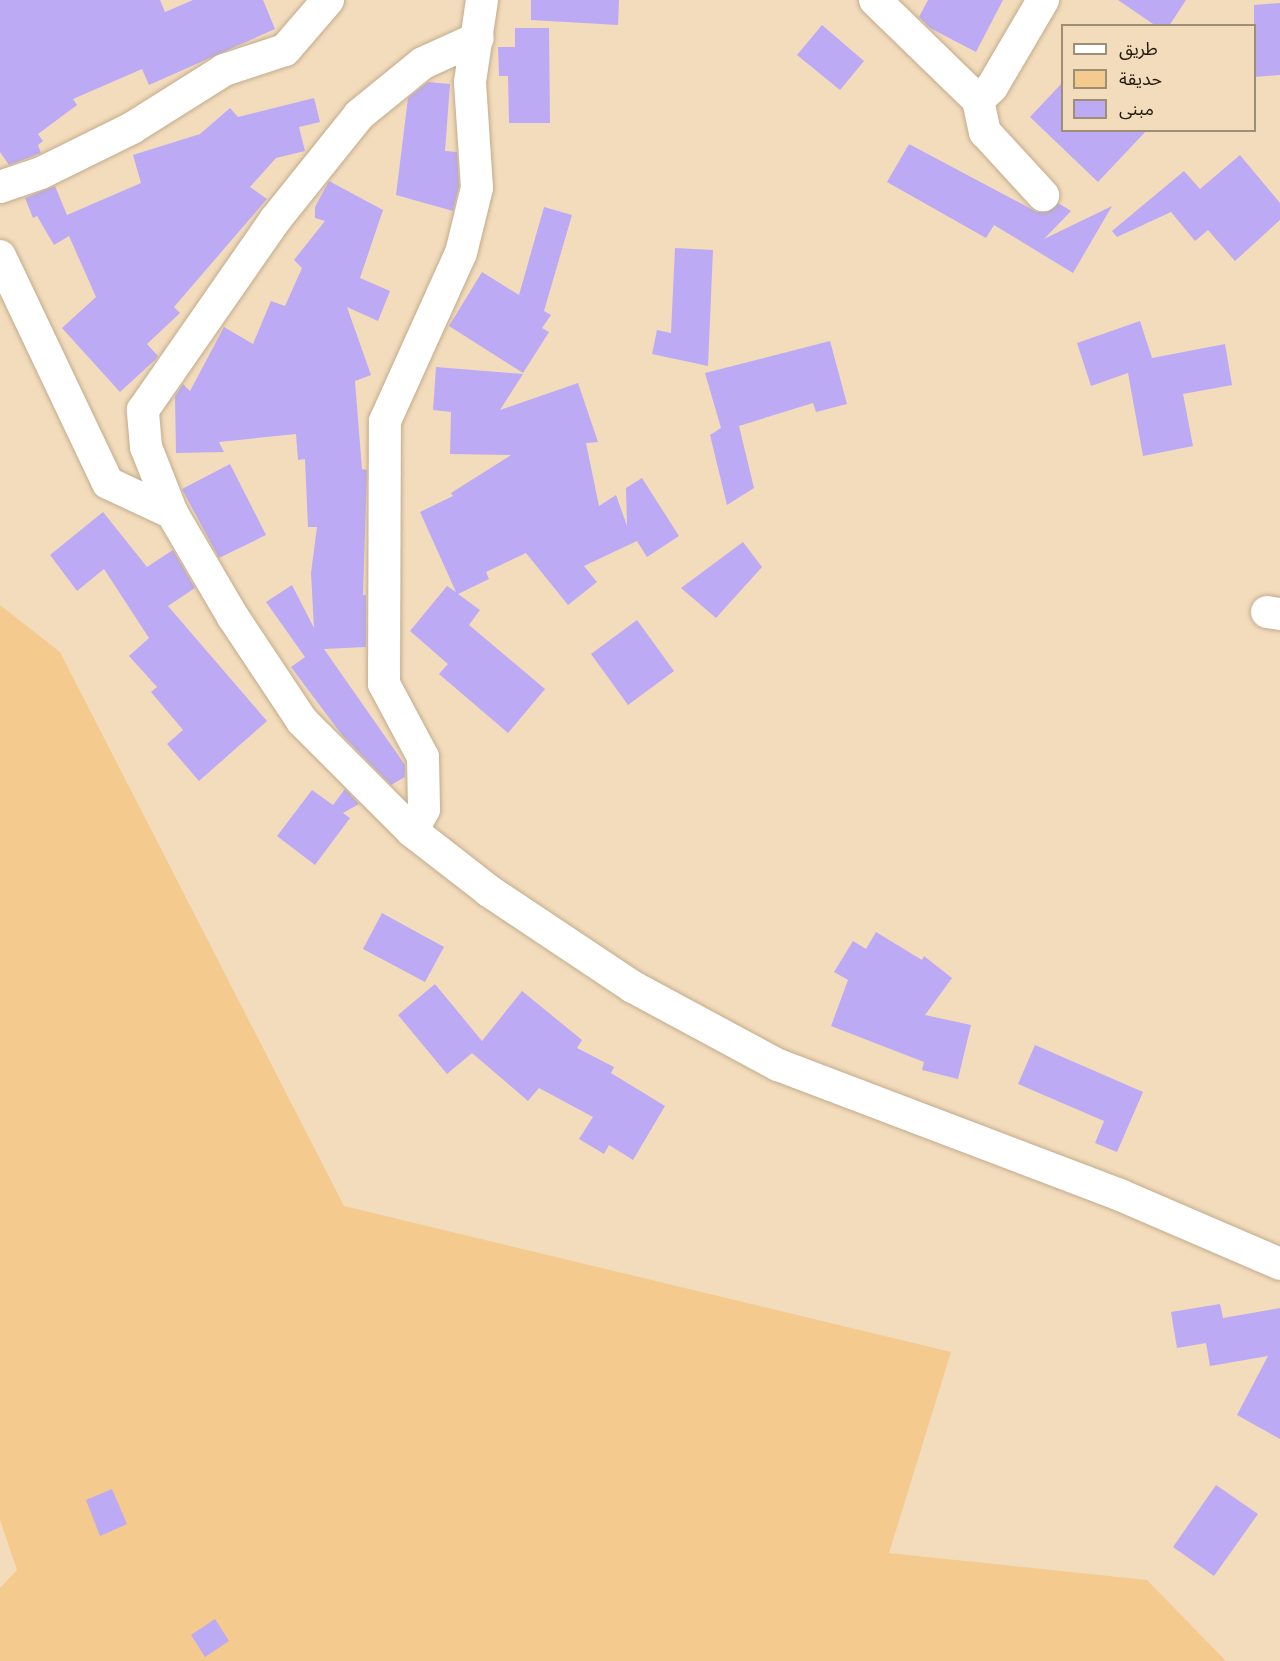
<!DOCTYPE html>
<html>
<head>
<meta charset="utf-8">
<style>
  body { margin:0 }
  #map { position:relative; width:1280px; height:1661px; overflow:hidden; background:#f3dcbc; font-family:"Source Serif 4","Noto Sans Arabic",serif }
  div>[style] { position:absolute }
  .green>* { inset:0; background:#f4ca8e }
  .building>* { inset:0; background:#bcaaf5 }
  .roads { filter:drop-shadow(0 0 2px #c1ab8c) drop-shadow(0 0 2px #c1ab8c) }
  .minor>* { height:32px; margin:-16px; padding:0 16px; transform-origin:16px; border-radius:16px; background:#fff }
  span { translate:-50% -50%; white-space:nowrap; text-align:center; line-height:1.15; -webkit-text-stroke:6px #f3dcbc; paint-order:stroke }
  .legend { position:absolute; left:1061px; top:24px; width:195px; height:108px; box-sizing:border-box; background:#f3dcbc; border:2px solid #9f8e76; margin:0; padding:8px 10px; list-style:none; font-size:18px; color:#21190d }
  .legend li { display:flex; align-items:center; gap:12px; height:30px }
  .legend b { width:30px; border:2px solid #9f8e76 }
</style>
</head>
<body>
<div id="map">
  <div class="green">
    <i style="clip-path:polygon(0 605px,60px 652px,344px 1206px,951px 1352px,889px 1553px,1147px 1580px,1226px 1661px,0 1661px,0 1588px,17px 1570px,0 1520px)"></i>
  </div>
  <div class="building">
    <i style="clip-path:polygon(0 0,160px 0,165px 12px,193px 0,263px 0,275px 29px,149px 85px,142px 69px,73px 99px,77px 105px,38px 134px,43px 141px,38px 145px,41px 153px,9px 165px,0 152px)"></i>
    <i style="clip-path:polygon(531px 0,619px 0,618px 25px,531px 20px)"></i>
    <i style="clip-path:polygon(928px 0,1003px 0,976px 52px,930px 28px,919px 17px)"></i>
    <i style="clip-path:polygon(1118px 0,1186px 0,1169px 26px,1156px 26px)"></i>
    <i style="clip-path:polygon(1280px 3px,1280px 75px,1254px 77px,1254px 5px)"></i>
    <i style="clip-path:polygon(822px 25px,864px 61px,840px 90px,797px 55px)"></i>
    <i style="clip-path:polygon(515px 28px,549px 28px,550px 123px,509px 123px,508px 76px,499px 76px,498px 47px,515px 47px)"></i>
    <i style="clip-path:polygon(428px 82px,450px 84px,445px 151px,457px 152px,459px 186px,453px 211px,396px 195px,408px 98px)"></i>
    <i style="clip-path:polygon(1062px 83px,1062px 130px,1147px 130px,1098px 182px,1030px 117px)"></i>
    <i style="clip-path:polygon(314px 98px,320px 122px,299px 127px,305px 151px,276px 158px,250px 187px,267px 199px,174px 307px,180px 313px,147px 344px,158px 356px,156px 359px,120px 392px,62px 328px,96px 297px,69px 236px,54px 245px,37px 216px,33px 218px,25px 198px,55px 186px,67px 215px,141px 183px,133px 155px,200px 134px,230px 108px,238px 117px)"></i>
    <i style="clip-path:polygon(909px 144px,1037px 212px,1047px 212px,1058px 203px,1071px 211px,1044px 239px,1112px 206px,1073px 273px,994px 225px,986px 238px,887px 182px)"></i>
    <i style="clip-path:polygon(1240px 155px,1280px 203px,1280px 220px,1235px 261px,1208px 230px,1195px 241px,1171px 212px,1117px 237px,1112px 231px,1184px 171px,1200px 189px)"></i>
    <i style="clip-path:polygon(329px 181px,383px 210px,360px 278px,390px 291px,378px 321px,347px 307px,371px 375px,355px 381px,362px 469px,367px 470px,363px 595px,366px 595px,366px 647px,324px 649px,405px 765px,405px 777px,391px 785px,342px 735px,291px 667px,305px 657px,266px 602px,292px 585px,314px 628px,311px 573px,317px 527px,308px 527px,305px 459px,298px 460px,296px 434px,219px 442px,224px 452px,176px 453px,175px 396px,183px 384px,190px 391px,224px 327px,253px 344px,271px 301px,285px 306px,302px 268px,294px 260px,325px 221px,315px 218px,315px 207px)"></i>
    <i style="clip-path:polygon(544px 207px,572px 215px,544px 311px,551px 315px,542px 328px,549px 332px,523px 373px,449px 326px,482px 272px,519px 295px)"></i>
    <i style="clip-path:polygon(675px 248px,713px 250px,708px 366px,652px 354px,657px 330px,671px 333px)"></i>
    <i style="clip-path:polygon(1140px 321px,1152px 358px,1225px 344px,1232px 385px,1183px 394px,1193px 446px,1143px 456px,1128px 373px,1091px 386px,1077px 343px)"></i>
    <i style="clip-path:polygon(830px 341px,847px 404px,816px 412px,813px 403px,739px 426px,754px 488px,727px 505px,710px 435px,721px 428px,705px 373px)"></i>
    <i style="clip-path:polygon(436px 367px,523px 374px,500px 410px,578px 383px,598px 442px,586px 443px,599px 506px,616px 495px,627px 526px,626px 488px,642px 478px,679px 536px,647px 557px,637px 541px,584px 566px,597px 582px,568px 605px,526px 553px,486px 572px,489px 579px,458px 594px,480px 610px,469px 625px,545px 689px,508px 733px,439px 674px,448px 664px,410px 631px,447px 586px,456px 592px,420px 512px,453px 496px,451px 493px,511px 455px,450px 454px,451px 412px,433px 410px)"></i>
    <i style="clip-path:polygon(230px 464px,266px 535px,219px 558px,182px 489px)"></i>
    <i style="clip-path:polygon(103px 512px,147px 567px,173px 550px,195px 588px,168px 606px,267px 721px,199px 781px,167px 744px,183px 730px,151px 692px,157px 687px,129px 656px,149px 638px,104px 569px,77px 591px,50px 555px)"></i>
    <i style="clip-path:polygon(743px 542px,762px 567px,716px 618px,681px 588px)"></i>
    <i style="clip-path:polygon(637px 620px,674px 671px,628px 705px,591px 654px)"></i>
    <i style="clip-path:polygon(345px 789px,359px 804px,343px 813px,350px 818px,315px 865px,277px 836px,312px 790px,333px 805px)"></i>
    <i style="clip-path:polygon(382px 913px,444px 947px,425px 982px,363px 949px)"></i>
    <i style="clip-path:polygon(876px 932px,922px 960px,924px 956px,952px 978px,925px 1015px,971px 1025px,958px 1079px,922px 1070px,924px 1062px,831px 1026px,848px 980px,834px 972px,853px 941px,866px 949px)"></i>
    <i style="clip-path:polygon(435px 984px,482px 1041px,522px 991px,582px 1040px,577px 1048px,614px 1067px,611px 1073px,665px 1106px,633px 1160px,609px 1145px,604px 1154px,579px 1139px,593px 1117px,539px 1088px,528px 1101px,472px 1053px,447px 1074px,398px 1015px)"></i>
    <i style="clip-path:polygon(1035px 1045px,1143px 1092px,1117px 1152px,1095px 1143px,1104px 1121px,1018px 1084px)"></i>
    <i style="clip-path:polygon(1220px 1304px,1223px 1318px,1280px 1308px,1280px 1439px,1237px 1415px,1268px 1356px,1210px 1366px,1206px 1343px,1177px 1348px,1171px 1312px)"></i>
    <i style="clip-path:polygon(1216px 1485px,1258px 1514px,1214px 1576px,1173px 1547px)"></i>
    <i style="clip-path:polygon(112px 1489px,127px 1524px,100px 1536px,86px 1500px)"></i>
    <i style="clip-path:polygon(215px 1619px,229px 1641px,205px 1657px,191px 1635px)"></i>
  </div>
  <div class="roads">
    <div class="minor">
      <i style="left:875px;top:0;width:144px;rotate:44.2deg"></i>
      <i style="left:978px;top:100px;width:19px;rotate:-43deg"></i>
      <i style="left:992px;top:87px;width:101px;rotate:-59.6deg"></i>
      <i style="left:978px;top:100px;width:33px;rotate:78deg"></i>
      <i style="left:985px;top:132px;width:86px;rotate:47.4deg"></i>
      <i style="left:0;top:187px;width:43px;rotate:-18.9deg"></i>
      <i style="left:41px;top:173px;width:102px;rotate:-26.3deg"></i>
      <i style="left:132px;top:128px;width:109px;rotate:-32.2deg"></i>
      <i style="left:224px;top:70px;width:64px;rotate:-18.2deg"></i>
      <i style="left:285px;top:50px;width:66px;rotate:-49.3deg"></i>
      <i style="left:0;top:256px;width:251px;rotate:64.6deg"></i>
      <i style="left:108px;top:483px;width:71px;rotate:25.1deg"></i>
      <i style="left:172px;top:513px;width:121px;rotate:59.6deg"></i>
      <i style="left:233px;top:617px;width:125px;rotate:56.4deg"></i>
      <i style="left:302px;top:721px;width:156px;rotate:45deg"></i>
      <i style="left:412px;top:831px;width:98px;rotate:37.9deg"></i>
      <i style="left:489px;top:891px;width:173px;rotate:33.7deg"></i>
      <i style="left:633px;top:987px;width:165px;rotate:28.3deg"></i>
      <i style="left:778px;top:1065px;width:366px;rotate:20.8deg"></i>
      <i style="left:1120px;top:1195px;width:174px;rotate:23.3deg"></i>
      <i style="left:172px;top:513px;width:71px;rotate:-111.5deg"></i>
      <i style="left:146px;top:447px;width:37px;rotate:-95deg"></i>
      <i style="left:143px;top:410px;width:231px;rotate:-55.2deg"></i>
      <i style="left:275px;top:220px;width:134px;rotate:-51.3deg"></i>
      <i style="left:359px;top:115px;width:82px;rotate:-39.1deg"></i>
      <i style="left:423px;top:63px;width:60px;rotate:-24.4deg"></i>
      <i style="left:1267px;top:612px;width:13px;rotate:9deg"></i>
      <i style="left:412px;top:831px;width:25px;rotate:-61deg"></i>
      <i style="left:424px;top:809px;width:52px;rotate:-91.1deg"></i>
      <i style="left:423px;top:757px;width:83px;rotate:-118.1deg"></i>
      <i style="left:384px;top:684px;width:263px;rotate:-89.8deg"></i>
      <i style="left:385px;top:421px;width:184px;rotate:-65.7deg"></i>
      <i style="left:461px;top:253px;width:67px;rotate:-76.2deg"></i>
      <i style="left:477px;top:188px;width:106px;rotate:-93.8deg"></i>
      <i style="left:470px;top:82px;width:83px;rotate:-81.7deg"></i>
    </div>
  </div>
  <ul class="legend">
  <li><b style="height:8px;background:#fff"></b>طريق</li>
  <li><b style="height:16px;background:#f4ca8e"></b>حديقة</li>
  <li><b style="height:16px;background:#bcaaf5"></b>مبنى</li>
  </ul>
</div>
</body>
</html>
